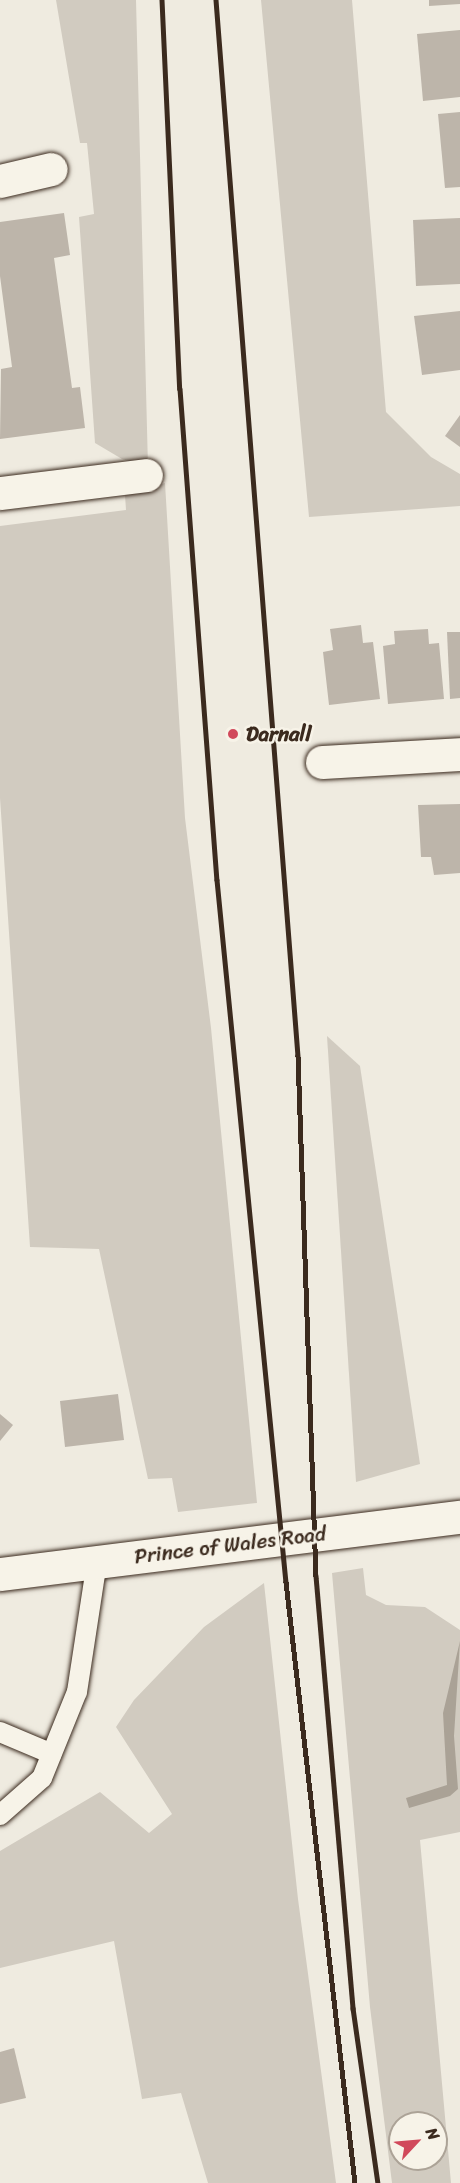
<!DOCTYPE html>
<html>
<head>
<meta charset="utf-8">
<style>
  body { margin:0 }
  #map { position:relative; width:460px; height:2183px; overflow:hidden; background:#efebe0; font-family:Sriracha,sans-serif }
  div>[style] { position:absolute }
  .green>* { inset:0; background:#d1cbc0 }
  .water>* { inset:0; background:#aaa296 }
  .building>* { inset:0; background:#bdb5aa }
  .roads { filter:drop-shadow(0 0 2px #3b2a1e) drop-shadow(0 0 2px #3b2a1e) }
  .service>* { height:20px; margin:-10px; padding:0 10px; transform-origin:10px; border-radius:10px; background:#f7f3e8 }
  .minor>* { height:33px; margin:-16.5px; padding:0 16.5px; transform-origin:16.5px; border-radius:16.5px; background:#f7f3e8 }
  .trunk>* { height:33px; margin:-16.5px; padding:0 16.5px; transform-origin:16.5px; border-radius:16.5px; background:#f7f3e8 }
  .rail>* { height:4.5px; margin:-2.25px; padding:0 2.25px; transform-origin:2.25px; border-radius:2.25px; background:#3b2a1e }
  .dots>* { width:16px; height:16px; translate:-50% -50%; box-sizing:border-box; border:3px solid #f7f3e8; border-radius:50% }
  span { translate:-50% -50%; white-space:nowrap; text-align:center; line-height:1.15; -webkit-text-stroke:5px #f7f3e8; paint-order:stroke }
  .poi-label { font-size:21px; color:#3b2a1e; font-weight:700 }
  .left { translate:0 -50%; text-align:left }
  .street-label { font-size:21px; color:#3b2a1e }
  .north { position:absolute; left:388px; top:2111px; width:60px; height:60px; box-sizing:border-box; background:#f7f3e8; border:2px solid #aca397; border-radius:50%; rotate:64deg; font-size:16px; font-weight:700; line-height:24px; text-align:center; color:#3b2a1e }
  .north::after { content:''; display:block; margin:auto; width:21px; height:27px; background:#d1495b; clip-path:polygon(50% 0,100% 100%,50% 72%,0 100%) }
</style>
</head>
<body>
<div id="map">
  <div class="green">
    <i style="clip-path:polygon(56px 0,136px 0,148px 467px,122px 459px,95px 443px,79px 217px,94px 214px,87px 143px,80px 143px)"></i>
    <i style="clip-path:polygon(261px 0,352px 0,386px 412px,431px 457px,460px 474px,460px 506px,309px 517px)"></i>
    <i style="clip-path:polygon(165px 483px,185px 818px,211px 1028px,257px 1503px,178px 1512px,172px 1478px,148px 1479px,99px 1249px,30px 1247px,0 798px,0 526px,126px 510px,125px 495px)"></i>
    <i style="clip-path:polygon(327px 1036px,360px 1066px,420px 1464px,356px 1482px)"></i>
    <i style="clip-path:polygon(evenodd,363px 1568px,366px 1595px,386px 1605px,425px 1607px,460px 1630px,460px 1832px,420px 1840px,451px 2183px,392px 2183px,370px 2007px,332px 1573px,363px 1568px,400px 2123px,436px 2123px,436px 2159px,400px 2159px,400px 2123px)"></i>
    <i style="clip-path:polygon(264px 1583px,298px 1899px,336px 2183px,208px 2183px,181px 2093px,142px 2099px,114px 1941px,0 1968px,0 1851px,100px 1792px,149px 1833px,172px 1814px,116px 1727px,134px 1700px,204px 1627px)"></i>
  </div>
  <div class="water">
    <i style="clip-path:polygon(460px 1641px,454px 1736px,458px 1789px,450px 1796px,409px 1808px,406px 1798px,447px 1785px,443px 1713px)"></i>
  </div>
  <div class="building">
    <i style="clip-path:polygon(429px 0,460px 0,460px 4px,429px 6px)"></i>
    <i style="clip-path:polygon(460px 30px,460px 97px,423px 101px,417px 34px)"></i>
    <i style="clip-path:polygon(460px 112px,460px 187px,445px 188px,438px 114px)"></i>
    <i style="clip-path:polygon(64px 213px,70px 255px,54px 258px,72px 388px,80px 387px,85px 428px,0 439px,1px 369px,12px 367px,0 276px,0 222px)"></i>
    <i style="clip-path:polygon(460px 218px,460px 284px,416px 286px,413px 220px)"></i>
    <i style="clip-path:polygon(460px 311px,460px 370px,422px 375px,414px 316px)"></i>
    <i style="clip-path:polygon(460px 415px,460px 447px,445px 436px)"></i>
    <i style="clip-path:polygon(361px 625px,363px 643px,373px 642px,380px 699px,329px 705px,323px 652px,333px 650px,330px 629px)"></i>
    <i style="clip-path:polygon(428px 629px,429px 644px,439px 643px,444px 699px,388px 704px,383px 646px,395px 644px,394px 631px)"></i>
    <i style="clip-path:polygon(447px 632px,460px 632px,460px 698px,450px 699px)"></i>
    <i style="clip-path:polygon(460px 804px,460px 873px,434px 875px,431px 857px,421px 857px,418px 805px)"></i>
    <i style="clip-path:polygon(118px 1394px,124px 1440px,65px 1447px,60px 1401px)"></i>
    <i style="clip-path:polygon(0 1414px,13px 1425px,0 1441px)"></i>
    <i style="clip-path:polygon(14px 2048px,26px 2098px,0 2104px,0 2052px)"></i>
  </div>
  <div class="roads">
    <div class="service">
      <i style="left:0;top:1732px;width:56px;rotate:22.9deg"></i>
      <i style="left:0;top:1815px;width:56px;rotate:-41.4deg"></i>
      <i style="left:42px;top:1778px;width:93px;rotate:-67.9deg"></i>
      <i style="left:77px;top:1692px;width:132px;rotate:-81.3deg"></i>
    </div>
    <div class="minor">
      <i style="left:0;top:181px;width:52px;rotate:-13.2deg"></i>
      <i style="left:0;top:493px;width:147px;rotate:-7deg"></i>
      <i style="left:322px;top:762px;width:138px;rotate:-3.3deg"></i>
    </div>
    <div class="trunk">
      <i style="left:0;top:1574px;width:464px;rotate:-7.1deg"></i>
    </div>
  </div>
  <div class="rail">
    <i style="left:162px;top:0;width:389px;rotate:87.4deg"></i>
    <i style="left:180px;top:389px;width:492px;rotate:85.7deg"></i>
    <i style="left:217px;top:880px;width:705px;rotate:84.39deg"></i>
    <i style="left:286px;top:1582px;width:605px;rotate:83.45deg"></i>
    <i style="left:216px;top:0;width:1059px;rotate:85.56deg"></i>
    <i style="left:298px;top:1056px;width:520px;rotate:88.02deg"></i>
    <i style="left:316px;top:1576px;width:434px;rotate:85.1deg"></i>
    <i style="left:353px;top:2008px;width:177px;rotate:81.9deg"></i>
  </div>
  <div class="dots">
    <i style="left:233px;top:734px;background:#d1495b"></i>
  </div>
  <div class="poi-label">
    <span class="left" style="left:246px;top:734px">Darnall</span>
  </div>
  <div class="street-label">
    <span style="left:230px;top:1545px;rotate:-7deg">Prince of Wales Road</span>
  </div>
  <div class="north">N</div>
</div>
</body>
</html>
